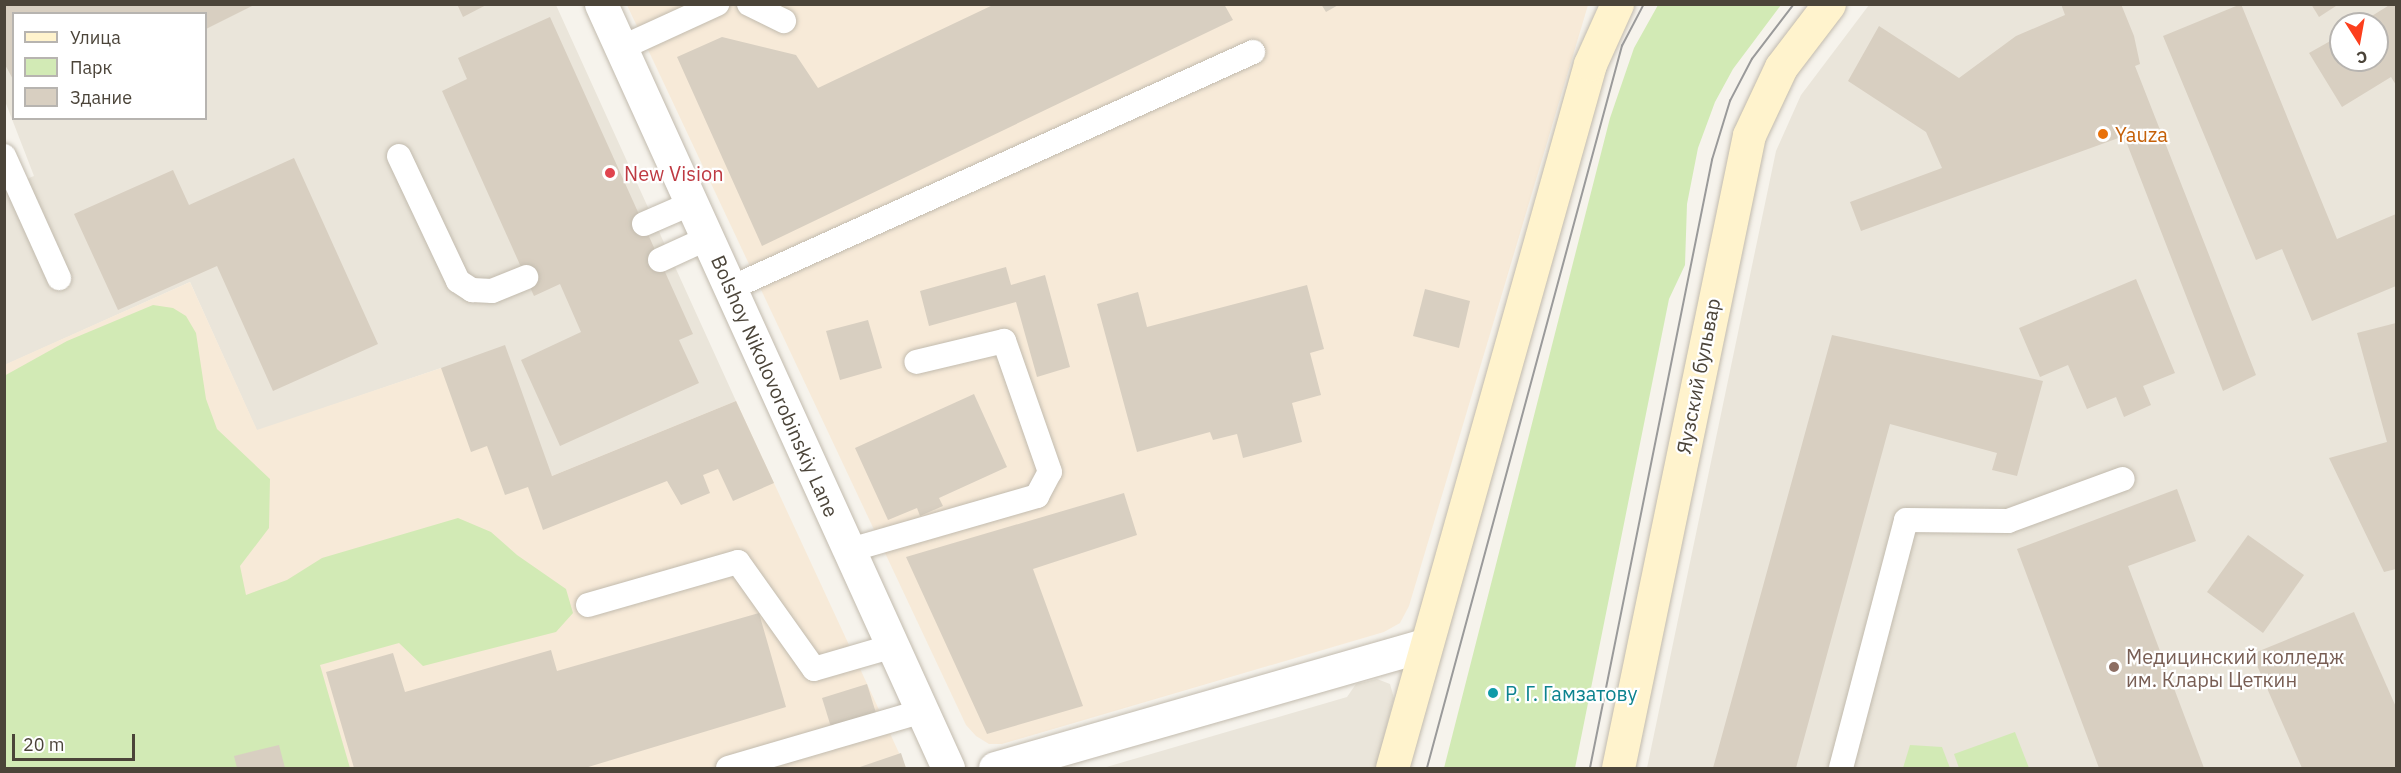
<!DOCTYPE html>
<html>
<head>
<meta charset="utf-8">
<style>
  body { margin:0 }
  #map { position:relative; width:2401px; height:773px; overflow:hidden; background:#f6f3ec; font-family:"IBM Plex Sans",sans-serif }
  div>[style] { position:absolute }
  .residential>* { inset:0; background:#eae5da }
  .commercial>* { inset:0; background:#f7ead8 }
  .green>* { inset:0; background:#d2eab5 }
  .building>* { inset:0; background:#d8cfc1 }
  .roads { filter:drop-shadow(0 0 2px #c2bbae) drop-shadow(0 0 2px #c2bbae) }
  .lane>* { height:24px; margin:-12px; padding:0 12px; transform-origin:12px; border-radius:12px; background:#fff }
  .street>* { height:33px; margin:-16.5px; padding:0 16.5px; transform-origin:16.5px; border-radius:16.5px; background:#fff }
  .secondary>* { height:33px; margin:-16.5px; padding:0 16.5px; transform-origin:16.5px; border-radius:16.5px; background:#fff3cd }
  .tram>* { height:1.5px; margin:-0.75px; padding:0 0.75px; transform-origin:0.75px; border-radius:0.75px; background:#9a9a9a }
  .dots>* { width:16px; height:16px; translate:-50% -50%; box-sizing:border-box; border:3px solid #fff; border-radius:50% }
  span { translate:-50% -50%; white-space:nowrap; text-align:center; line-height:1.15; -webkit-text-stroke:4.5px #fff; paint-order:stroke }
  .food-label { font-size:20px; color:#c56008 }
  .left { translate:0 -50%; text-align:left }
  .health-label { font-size:20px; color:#be3a42 }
  .street-label { font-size:20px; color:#4b4439 }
  .education-label { font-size:20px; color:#785e54 }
  .culture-label { font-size:20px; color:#0d838f }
  .frame { position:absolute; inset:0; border:6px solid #4b4439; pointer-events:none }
  .legend { position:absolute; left:12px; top:12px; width:195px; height:108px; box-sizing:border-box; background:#fff; border:2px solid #b7b4b0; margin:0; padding:8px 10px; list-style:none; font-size:18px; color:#4b4439 }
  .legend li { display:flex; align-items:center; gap:12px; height:30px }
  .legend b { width:30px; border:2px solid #b7b4b0 }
  .north { position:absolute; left:2329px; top:12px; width:60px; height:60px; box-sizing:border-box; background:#fff; border:2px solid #b7b4b0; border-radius:50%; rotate:169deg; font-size:16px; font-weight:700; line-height:24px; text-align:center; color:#4b4439 }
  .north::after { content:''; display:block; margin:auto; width:21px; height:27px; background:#fc3f1d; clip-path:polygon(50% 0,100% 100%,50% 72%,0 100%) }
  .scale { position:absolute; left:12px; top:734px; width:123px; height:27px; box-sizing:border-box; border:3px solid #4b4439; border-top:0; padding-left:8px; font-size:18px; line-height:21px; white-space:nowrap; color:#4b4439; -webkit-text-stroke:4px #fff; paint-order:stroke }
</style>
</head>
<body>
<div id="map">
  <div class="residential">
    <i style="clip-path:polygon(evenodd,4px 5px,556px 5px,736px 401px,552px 476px,441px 368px,257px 431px,190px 282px,5px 365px,5px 188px,34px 176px,5px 101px,4px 5px,14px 14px,206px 14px,206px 118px,14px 118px,14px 14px)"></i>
    <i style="clip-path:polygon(evenodd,1869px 5px,2396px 5px,2396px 768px,1647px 768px,1776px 151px,1801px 95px,1869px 5px,2341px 24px,2377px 24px,2377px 60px,2341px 60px,2341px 24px)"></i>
    <i style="clip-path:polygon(1377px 679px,1390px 684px,1394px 698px,1376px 768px,1103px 768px,1347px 697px,1356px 684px)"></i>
  </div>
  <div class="commercial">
    <i style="clip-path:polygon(627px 5px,1588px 5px,1409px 606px,1400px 623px,1384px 632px,1002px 744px,989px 744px,976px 736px,966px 725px)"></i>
    <i style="clip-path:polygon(190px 282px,257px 430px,441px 368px,552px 476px,736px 401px,906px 768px,5px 768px,4px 365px)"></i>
  </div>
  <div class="green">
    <i style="clip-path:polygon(1658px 5px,1781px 5px,1733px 69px,1715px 102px,1698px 148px,1687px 204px,1685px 265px,1669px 299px,1575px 768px,1444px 768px,1610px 118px,1634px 48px)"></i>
    <i style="clip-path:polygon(153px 305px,173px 308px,186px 316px,196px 333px,206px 399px,217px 429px,270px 479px,269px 528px,240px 566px,246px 595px,287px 580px,322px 558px,458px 518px,491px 532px,517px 555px,566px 589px,573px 613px,556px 632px,423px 666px,399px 643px,320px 665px,350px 768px,5px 768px,4px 376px,67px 341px)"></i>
    <i style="clip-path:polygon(2015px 732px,2029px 768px,1959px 768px,1954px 754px)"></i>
    <i style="clip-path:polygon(1910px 745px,1942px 747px,1950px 768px,1903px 768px)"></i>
  </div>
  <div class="building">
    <i style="clip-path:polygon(4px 4px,256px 4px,206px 29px,206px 14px,14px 14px,14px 81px,4px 63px)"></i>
    <i style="clip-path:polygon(457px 4px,488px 4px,463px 17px)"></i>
    <i style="clip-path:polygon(995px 4px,1224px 4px,1233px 20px,762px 246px,677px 57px,722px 37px,796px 55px,818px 88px)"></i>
    <i style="clip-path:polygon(1321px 4px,1340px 4px,1326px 12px)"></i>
    <i style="clip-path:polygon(2061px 4px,2121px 4px,2134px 36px,2140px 64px,2135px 66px,2256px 375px,2223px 391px,2124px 136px,1861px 231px,1850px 202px,1942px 168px,1926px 132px,1848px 81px,1879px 26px,1959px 78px,2016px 36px,2065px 15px)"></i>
    <i style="clip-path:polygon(2241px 4px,2337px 239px,2396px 214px,2396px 286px,2312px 321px,2282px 249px,2256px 260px,2163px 36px)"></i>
    <i style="clip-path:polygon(2311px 4px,2339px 4px,2319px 17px)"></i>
    <i style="clip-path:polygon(2391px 4px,2396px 4px,2396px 85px,2391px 77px,2342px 107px,2309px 53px,2341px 35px,2341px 60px,2377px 60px,2377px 24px,2359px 24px)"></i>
    <i style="clip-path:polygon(550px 17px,693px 334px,679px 340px,699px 383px,560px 446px,521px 360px,581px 332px,560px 284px,534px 296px,442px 91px,467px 79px,458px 58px)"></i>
    <i style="clip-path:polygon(294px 158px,378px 344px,273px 391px,217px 266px,118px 310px,74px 214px,173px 170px,189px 205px)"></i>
    <i style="clip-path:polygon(1006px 267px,1011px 285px,1045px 275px,1070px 367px,1037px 377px,1016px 302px,929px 326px,920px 291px)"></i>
    <i style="clip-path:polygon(2136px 279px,2175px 373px,2143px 386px,2151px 405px,2124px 417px,2116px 397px,2087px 409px,2068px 365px,2040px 377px,2019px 328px)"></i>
    <i style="clip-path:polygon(1307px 285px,1324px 349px,1310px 353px,1321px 395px,1292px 403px,1302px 442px,1243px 458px,1237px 434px,1213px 440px,1210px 432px,1137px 452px,1097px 304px,1138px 292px,1147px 327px)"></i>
    <i style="clip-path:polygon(1425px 289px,1470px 301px,1459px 348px,1413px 336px)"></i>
    <i style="clip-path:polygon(868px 320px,882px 368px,840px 380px,826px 331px)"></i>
    <i style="clip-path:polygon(2396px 323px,2396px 569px,2384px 572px,2329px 458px,2387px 442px,2357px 333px)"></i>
    <i style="clip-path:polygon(1832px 335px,2043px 381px,2017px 476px,1992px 470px,1997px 453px,1890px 424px,1796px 768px,1713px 768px)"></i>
    <i style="clip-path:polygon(505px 345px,552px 476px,736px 401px,774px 483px,733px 501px,718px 469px,703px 475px,710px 493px,681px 505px,667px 481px,543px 530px,528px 487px,505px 495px,487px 446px,471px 452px,441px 368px)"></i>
    <i style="clip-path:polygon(974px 394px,1007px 467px,939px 498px,943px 506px,920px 516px,917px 508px,888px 520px,855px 448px)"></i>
    <i style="clip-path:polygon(2177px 489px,2196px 541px,2128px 566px,2204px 768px,2099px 768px,2017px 549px)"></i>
    <i style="clip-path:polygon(1124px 493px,1137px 535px,1033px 569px,1083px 706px,987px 734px,906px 557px)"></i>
    <i style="clip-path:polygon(2248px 535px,2304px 575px,2263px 633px,2207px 592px)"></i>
    <i style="clip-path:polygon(2354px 612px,2396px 707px,2396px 768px,2302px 768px,2252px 654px)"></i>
    <i style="clip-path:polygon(759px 613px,786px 707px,585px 768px,354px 768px,326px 672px,393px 653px,405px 692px,551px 650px,557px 671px)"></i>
    <i style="clip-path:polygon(867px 684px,876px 713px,831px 727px,822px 698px)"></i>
    <i style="clip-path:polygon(279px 745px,285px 768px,237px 768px,234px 756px)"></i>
    <i style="clip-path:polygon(901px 753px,906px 768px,857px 768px)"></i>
  </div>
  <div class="roads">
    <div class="lane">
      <i style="left:749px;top:4px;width:39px;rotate:26deg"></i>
      <i style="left:621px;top:48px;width:106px;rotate:-24.6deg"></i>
      <i style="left:4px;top:156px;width:134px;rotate:65.7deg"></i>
      <i style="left:399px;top:156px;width:138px;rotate:64.7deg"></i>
      <i style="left:458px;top:281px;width:17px;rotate:33deg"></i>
      <i style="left:472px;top:290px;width:20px;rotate:3deg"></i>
      <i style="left:492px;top:291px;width:37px;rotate:-22deg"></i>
      <i style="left:644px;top:224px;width:52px;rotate:-23.6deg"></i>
      <i style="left:660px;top:260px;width:53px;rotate:-24.6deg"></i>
      <i style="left:731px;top:288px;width:573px;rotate:-24.33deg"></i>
      <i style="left:850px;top:550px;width:195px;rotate:-16.1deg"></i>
      <i style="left:1037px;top:496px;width:27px;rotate:-62deg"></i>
      <i style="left:1050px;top:472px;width:139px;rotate:-109.3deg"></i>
      <i style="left:1004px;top:341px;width:90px;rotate:166.6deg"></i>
      <i style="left:588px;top:605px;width:156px;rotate:-16deg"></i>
      <i style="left:738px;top:562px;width:131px;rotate:54.6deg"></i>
      <i style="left:814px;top:669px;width:82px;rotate:-16.2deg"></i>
      <i style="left:728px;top:768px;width:203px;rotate:-16.3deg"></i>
      <i style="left:1841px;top:768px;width:256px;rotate:-75.3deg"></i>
      <i style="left:1906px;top:520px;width:102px;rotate:0.6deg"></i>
      <i style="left:2008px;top:521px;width:122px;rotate:-20.1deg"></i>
    </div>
    <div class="street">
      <i style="left:601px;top:4px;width:839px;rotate:65.57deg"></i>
      <i style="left:995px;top:768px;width:446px;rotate:-16deg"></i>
    </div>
    <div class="secondary">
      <i style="left:1392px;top:768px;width:731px;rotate:-74.29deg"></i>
      <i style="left:1590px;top:64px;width:66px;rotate:-65.8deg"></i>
      <i style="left:1618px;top:768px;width:646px;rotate:-78.31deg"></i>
      <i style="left:1749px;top:135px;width:75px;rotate:-64.8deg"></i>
      <i style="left:1781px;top:67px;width:79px;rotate:-52.7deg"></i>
    </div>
  </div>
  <div class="tram">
    <i style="left:1427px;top:768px;width:748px;rotate:-74.89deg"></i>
    <i style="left:1622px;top:46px;width:47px;rotate:-62.4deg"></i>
    <i style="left:1590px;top:768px;width:620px;rotate:-78.65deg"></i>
    <i style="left:1712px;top:160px;width:62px;rotate:-73deg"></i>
    <i style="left:1730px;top:101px;width:47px;rotate:-62.4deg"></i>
    <i style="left:1752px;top:59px;width:69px;rotate:-52.6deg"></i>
  </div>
  <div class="dots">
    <i style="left:2103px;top:134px;background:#e8710a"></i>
    <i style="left:610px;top:173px;background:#e0444e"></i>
    <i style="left:2114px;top:667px;background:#8d6e63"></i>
    <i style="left:1493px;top:693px;background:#0f9aa8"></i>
  </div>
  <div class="food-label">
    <span class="left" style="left:2115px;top:134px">Yauza</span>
  </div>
  <div class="health-label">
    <span class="left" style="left:624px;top:173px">New Vision</span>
  </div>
  <div class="street-label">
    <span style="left:1698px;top:376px;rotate:-79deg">Яузский бульвар</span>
    <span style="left:775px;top:386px;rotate:66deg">Bolshoy Nikolovorobinskiy Lane</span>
  </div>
  <div class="education-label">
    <span class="left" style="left:2126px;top:668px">Медицинский колледж<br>им. Клары Цеткин</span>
  </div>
  <div class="culture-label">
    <span class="left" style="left:1505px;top:693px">Р. Г. Гамзатову</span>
  </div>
  <div class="frame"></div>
  <ul class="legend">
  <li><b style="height:8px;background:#fff3cd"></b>Улица</li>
  <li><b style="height:16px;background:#d2eab5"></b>Парк</li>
  <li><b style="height:16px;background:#d8cfc1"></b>Здание</li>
  </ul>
  <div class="north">С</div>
  <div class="scale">20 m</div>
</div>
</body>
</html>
